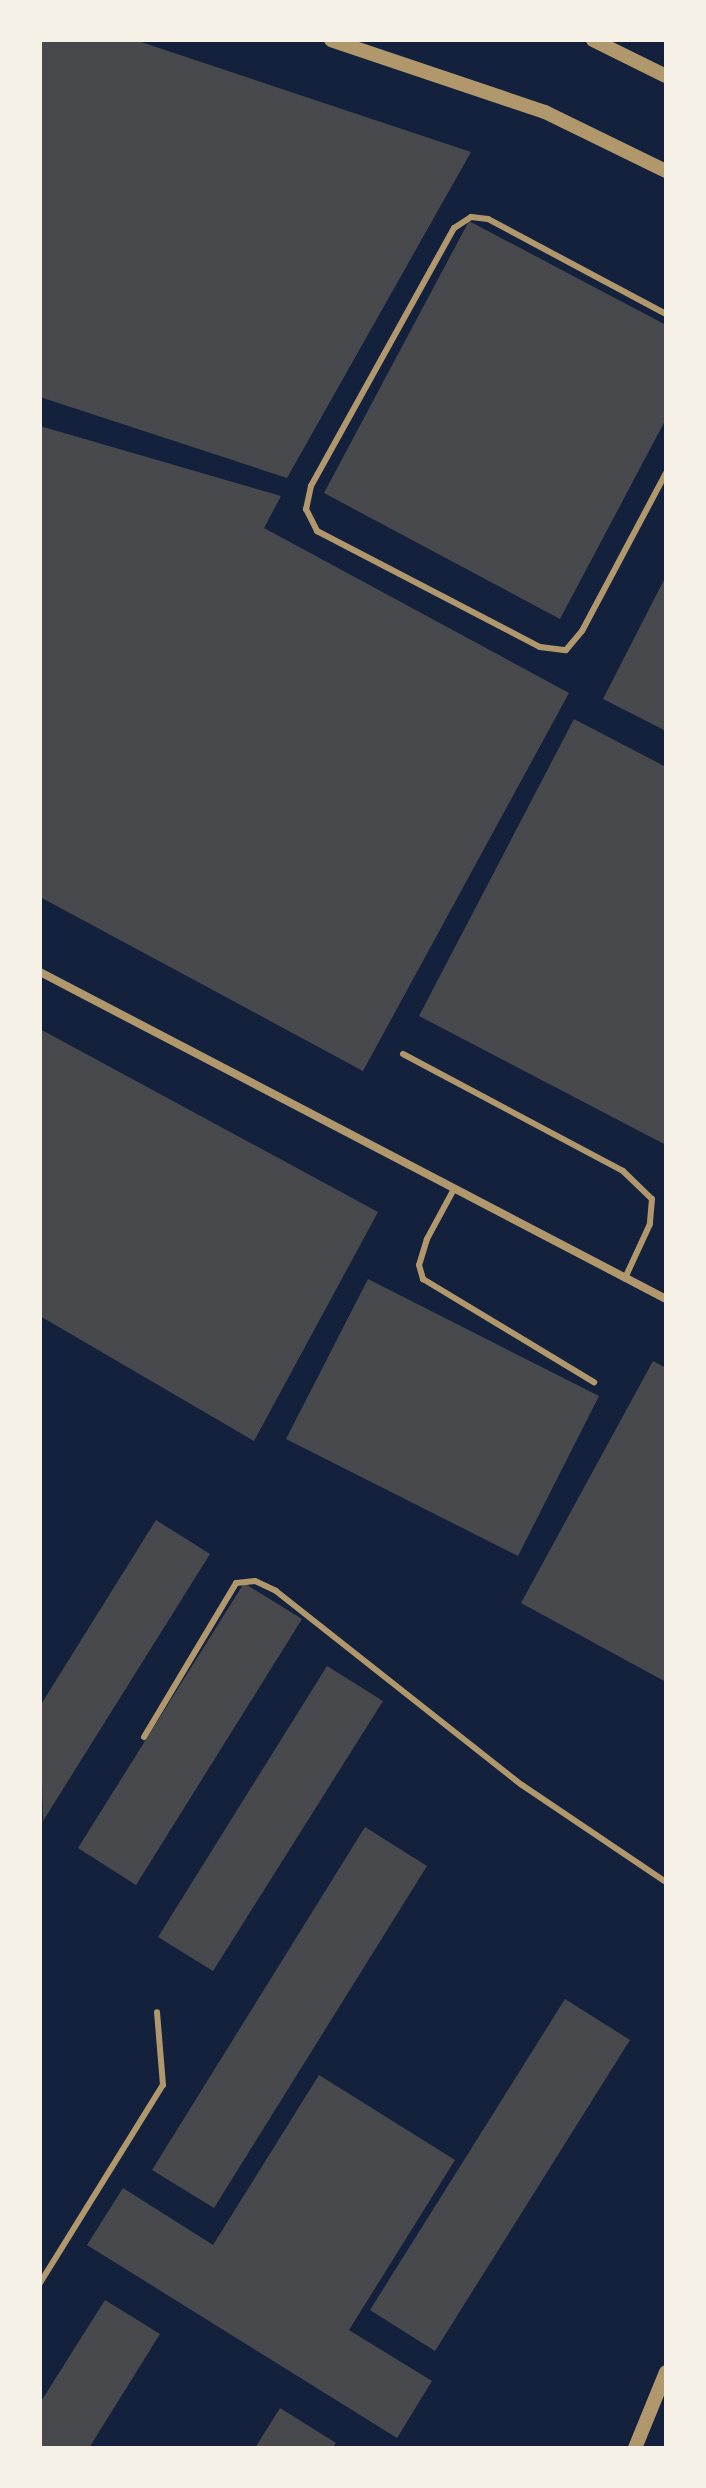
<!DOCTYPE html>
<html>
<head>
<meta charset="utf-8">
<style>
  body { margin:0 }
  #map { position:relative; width:706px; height:2488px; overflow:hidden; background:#14213d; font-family:"PT Sans Narrow",sans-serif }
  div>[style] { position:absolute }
  .building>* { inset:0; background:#48494c }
  .service>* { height:6px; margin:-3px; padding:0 3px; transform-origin:3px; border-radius:3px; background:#b1986c }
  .minor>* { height:8px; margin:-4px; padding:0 4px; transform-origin:4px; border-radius:4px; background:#b1986c }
  .tertiary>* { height:14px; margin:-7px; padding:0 7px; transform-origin:7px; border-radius:7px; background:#b1986c }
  span { translate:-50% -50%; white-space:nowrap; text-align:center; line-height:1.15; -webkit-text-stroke:8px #f6f1e7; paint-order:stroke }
  .frame { position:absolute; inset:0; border:42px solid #f6f1e7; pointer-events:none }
</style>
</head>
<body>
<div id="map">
  <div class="building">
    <i style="clip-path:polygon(40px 40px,135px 40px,471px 152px,287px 478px,40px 397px)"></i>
    <i style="clip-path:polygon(469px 221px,666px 325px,666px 419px,560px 619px,324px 493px)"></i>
    <i style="clip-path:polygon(40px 426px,281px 496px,264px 528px,569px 693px,363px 1071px,40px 897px)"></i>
    <i style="clip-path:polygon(666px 576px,666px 731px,603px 699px)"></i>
    <i style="clip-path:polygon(574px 719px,666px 767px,666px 1145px,419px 1016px)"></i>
    <i style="clip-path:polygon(40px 1029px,378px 1212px,254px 1441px,40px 1316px)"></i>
    <i style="clip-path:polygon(368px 1279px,599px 1396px,518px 1556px,286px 1439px)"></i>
    <i style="clip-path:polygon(653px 1361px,666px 1368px,666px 1682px,521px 1603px)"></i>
    <i style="clip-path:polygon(156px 1520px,210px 1554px,43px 1821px,40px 1706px)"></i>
    <i style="clip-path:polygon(244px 1583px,302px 1619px,136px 1885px,78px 1848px)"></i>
    <i style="clip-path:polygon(327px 1666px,383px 1701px,213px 1971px,158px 1937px)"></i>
    <i style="clip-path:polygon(365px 1827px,427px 1866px,214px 2208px,152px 2170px)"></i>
    <i style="clip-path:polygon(565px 1999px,630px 2040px,435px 2351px,370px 2310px)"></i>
    <i style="clip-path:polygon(319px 2075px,455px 2160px,349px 2330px,432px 2381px,397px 2438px,87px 2245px,123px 2188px,213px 2245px)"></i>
    <i style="clip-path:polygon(105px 2300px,160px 2334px,89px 2448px,40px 2448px,40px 2403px)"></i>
    <i style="clip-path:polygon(280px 2408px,336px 2443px,332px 2448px,255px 2448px)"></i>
  </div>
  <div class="service">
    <i style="left:666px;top:314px;width:202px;rotate:-151.9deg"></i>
    <i style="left:488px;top:219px;width:17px;rotate:-173deg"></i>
    <i style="left:471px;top:217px;width:20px;rotate:147deg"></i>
    <i style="left:454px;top:228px;width:295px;rotate:119deg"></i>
    <i style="left:311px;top:486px;width:24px;rotate:102deg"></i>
    <i style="left:306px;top:509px;width:25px;rotate:63deg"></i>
    <i style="left:317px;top:531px;width:251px;rotate:27.5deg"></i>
    <i style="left:540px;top:647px;width:26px;rotate:7deg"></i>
    <i style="left:566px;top:650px;width:25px;rotate:-50deg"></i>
    <i style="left:582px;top:631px;width:179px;rotate:-62deg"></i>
    <i style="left:403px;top:1054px;width:249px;rotate:28deg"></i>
    <i style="left:623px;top:1171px;width:40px;rotate:44deg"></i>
    <i style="left:652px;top:1199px;width:25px;rotate:95deg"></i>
    <i style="left:650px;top:1224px;width:60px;rotate:114.8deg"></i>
    <i style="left:454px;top:1189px;width:57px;rotate:118.4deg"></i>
    <i style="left:427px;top:1239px;width:27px;rotate:107deg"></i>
    <i style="left:419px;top:1265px;width:15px;rotate:74deg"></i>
    <i style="left:423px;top:1279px;width:200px;rotate:31.1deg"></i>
    <i style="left:144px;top:1737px;width:179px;rotate:-59.1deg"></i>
    <i style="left:236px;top:1583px;width:19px;rotate:-6deg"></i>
    <i style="left:255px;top:1581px;width:23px;rotate:25deg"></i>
    <i style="left:276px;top:1591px;width:313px;rotate:38.3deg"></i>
    <i style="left:522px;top:1785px;width:174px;rotate:34deg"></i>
    <i style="left:40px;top:2283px;width:233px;rotate:-58.2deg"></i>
    <i style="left:163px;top:2085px;width:73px;rotate:-94.7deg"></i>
  </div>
  <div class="minor">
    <i style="left:40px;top:972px;width:706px;rotate:27.58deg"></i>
  </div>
  <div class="tertiary">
    <i style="left:331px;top:40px;width:226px;rotate:18.6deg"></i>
    <i style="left:545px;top:112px;width:135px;rotate:26deg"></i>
    <i style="left:593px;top:40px;width:81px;rotate:26.3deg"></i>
    <i style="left:635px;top:2448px;width:82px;rotate:-67.8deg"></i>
  </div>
  <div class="frame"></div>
</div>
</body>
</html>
